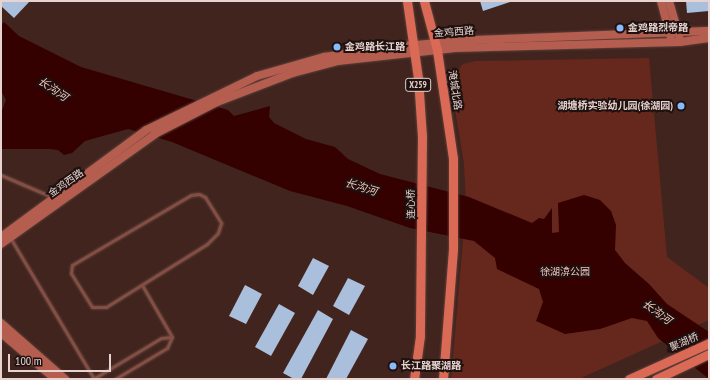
<!DOCTYPE html>
<html>
<head>
<meta charset="utf-8">
<style>
  body { margin:0 }
  #map { position:relative; width:710px; height:380px; overflow:hidden; background:#41241e; font-family:"PT Sans Narrow","Noto Sans SC",sans-serif }
  div>[style] { position:absolute }
  .green>* { inset:0; background:#66271c }
  .water>* { inset:0; background:#340000 }
  .building>* { inset:0; background:#aabfdb }
  .roads { filter:drop-shadow(0 0 1px #5c403a) drop-shadow(0 0 1px #5c403a) }
  .lane>* { height:3px; margin:-1.5px; padding:0 1.5px; transform-origin:1.5px; border-radius:1.5px; background:#854e43 }
  .secondary>* { height:8px; margin:-4px; padding:0 4px; transform-origin:4px; border-radius:4px; background:#b55d4e }
  .primary>* { height:9px; margin:-4.5px; padding:0 4.5px; transform-origin:4.5px; border-radius:4.5px; background:#da6955 }
  .dots>* { width:11px; height:11px; translate:-50% -50%; box-sizing:border-box; border:2px solid #1e110f; border-radius:50% }
  span { translate:-50% -50%; white-space:nowrap; text-align:center; line-height:1.15; -webkit-text-stroke:4px #1e110f; paint-order:stroke }
  .shield-label span { padding:1px 3px; background:#1e110f; border:1px solid; border-radius:3px; -webkit-text-stroke-width:0 }
  .shield-label { font-size:9px; color:#e7d3cf; font-weight:700 }
  .poi-label { font-size:10px; color:#e7d3cf; font-weight:700 }
  .left { translate:0 -50%; text-align:left }
  .right { translate:-100% -50%; text-align:right }
  .street-label { font-size:10px; color:#e7d3cf }
  .park-label { font-size:10px; color:#f4c4bb }
  .water-label { font-size:11px; color:#f6c6bc; font-style:italic }
  .frame { position:absolute; inset:0; border:2px solid #e7d3cf; pointer-events:none }
  .scale { position:absolute; left:8px; top:354px; width:103px; height:18px; box-sizing:border-box; border:2px solid #e7d3cf; border-top:0; padding-left:5px; font-size:12px; line-height:14px; white-space:nowrap; color:#e7d3cf; -webkit-text-stroke:3px #1e110f; paint-order:stroke }
</style>
</head>
<body>
<div id="map">
  <div class="green">
    <i style="clip-path:polygon(649px 58px,667px 257px,709px 288px,709px 320px,579px 379px,451px 379px,466px 206px,464px 164px,450px 79px,463px 64px,475px 61px)"></i>
  </div>
  <div class="water">
    <i style="clip-path:polygon(4px 22px,19px 36px,81px 67px,228px 110px,234px 116px,270px 106px,269px 117px,274px 123px,306px 139px,335px 147px,348px 159px,380px 174px,469px 197px,532px 223px,539px 218px,544px 219px,552px 208px,552px 233px,559px 232px,558px 203px,584px 195px,600px 200px,611px 211px,616px 225px,615px 250px,625px 263px,649px 284px,667px 304px,709px 332px,709px 379px,658px 338px,647px 321px,632px 318px,600px 329px,565px 334px,536px 321px,543px 302px,539px 289px,497px 269px,495px 258px,474px 241px,410px 228px,347px 206px,290px 191px,172px 142px,128px 129px,85px 141px,72px 153px,64px 155px,58px 150px,49px 149px,1px 149px,1px 113px,6px 100px,1px 91px,1px 25px)"></i>
  </div>
  <div class="building">
    <i style="clip-path:polygon(1px 1px,30px 1px,14px 18px,1px 6px)"></i>
    <i style="clip-path:polygon(480px 1px,510px 1px,510px 2px,483px 11px)"></i>
    <i style="clip-path:polygon(686px 1px,709px 1px,709px 11px,687px 13px)"></i>
    <i style="clip-path:polygon(313px 258px,329px 266px,313px 295px,298px 286px)"></i>
    <i style="clip-path:polygon(348px 278px,365px 286px,349px 315px,333px 306px)"></i>
    <i style="clip-path:polygon(245px 285px,262px 294px,246px 324px,229px 316px)"></i>
    <i style="clip-path:polygon(279px 304px,295px 313px,271px 356px,255px 347px)"></i>
    <i style="clip-path:polygon(318px 310px,333px 319px,301px 379px,294px 379px,283px 373px)"></i>
    <i style="clip-path:polygon(351px 330px,368px 339px,346px 379px,326px 379px)"></i>
  </div>
  <div class="roads">
    <div class="lane">
      <i style="left:1px;top:175px;width:56px;rotate:23.3deg"></i>
      <i style="left:199px;top:194px;width:7px;rotate:27deg"></i>
      <i style="left:205px;top:197px;width:31px;rotate:58deg"></i>
      <i style="left:221px;top:223px;width:10px;rotate:107deg"></i>
      <i style="left:218px;top:233px;width:16px;rotate:135deg"></i>
      <i style="left:207px;top:244px;width:119px;rotate:148deg"></i>
      <i style="left:106px;top:307px;width:14px;rotate:180deg"></i>
      <i style="left:92px;top:307px;width:40px;rotate:-122deg"></i>
      <i style="left:71px;top:273px;width:8px;rotate:-83deg"></i>
      <i style="left:72px;top:265px;width:138px;rotate:-30.5deg"></i>
      <i style="left:191px;top:195px;width:8px;rotate:-7deg"></i>
      <i style="left:11px;top:239px;width:163px;rotate:59.3deg"></i>
      <i style="left:142px;top:285px;width:60px;rotate:60deg"></i>
      <i style="left:93px;top:379px;width:79px;rotate:-31.1deg"></i>
      <i style="left:161px;top:338px;width:11px;rotate:-5deg"></i>
      <i style="left:115px;top:379px;width:61px;rotate:-30.8deg"></i>
      <i style="left:167px;top:348px;width:12px;rotate:-66deg"></i>
    </div>
    <div class="secondary">
      <i style="left:661px;top:1px;width:39px;rotate:75deg"></i>
      <i style="left:669px;top:1px;width:37px;rotate:74deg"></i>
      <i style="left:1px;top:237px;width:180px;rotate:-36.4deg"></i>
      <i style="left:146px;top:130px;width:123px;rotate:-25.9deg"></i>
      <i style="left:257px;top:76px;width:70px;rotate:-15.8deg"></i>
      <i style="left:324px;top:57px;width:70px;rotate:-8.2deg"></i>
      <i style="left:393px;top:47px;width:79px;rotate:-5.1deg"></i>
      <i style="left:472px;top:40px;width:237px;rotate:-2.2deg"></i>
      <i style="left:1px;top:244px;width:189px;rotate:-35.5deg"></i>
      <i style="left:155px;top:134px;width:70px;rotate:-27.3deg"></i>
      <i style="left:217px;top:102px;width:81px;rotate:-20.9deg"></i>
      <i style="left:293px;top:73px;width:47px;rotate:-14.9deg"></i>
      <i style="left:338px;top:61px;width:118px;rotate:-6.3deg"></i>
      <i style="left:455px;top:48px;width:225px;rotate:-1.5deg"></i>
      <i style="left:680px;top:42px;width:29px;rotate:-8deg"></i>
      <i style="left:1px;top:323px;width:85px;rotate:41.2deg"></i>
      <i style="left:1px;top:333px;width:71px;rotate:40.4deg"></i>
    </div>
    <div class="primary">
      <i style="left:407px;top:1px;width:78px;rotate:81.9deg"></i>
      <i style="left:418px;top:78px;width:58px;rotate:86.1deg"></i>
      <i style="left:422px;top:136px;width:200px;rotate:90.6deg"></i>
      <i style="left:420px;top:336px;width:43px;rotate:97.9deg"></i>
      <i style="left:424px;top:1px;width:51px;rotate:75.1deg"></i>
      <i style="left:437px;top:50px;width:110px;rotate:81.6deg"></i>
      <i style="left:453px;top:159px;width:90px;rotate:90deg"></i>
      <i style="left:453px;top:249px;width:130px;rotate:94.4deg"></i>
      <i style="left:629px;top:379px;width:88px;rotate:-24.2deg"></i>
      <i style="left:656px;top:379px;width:59px;rotate:-25.3deg"></i>
    </div>
  </div>
  <div class="dots">
    <i style="left:620px;top:28px;background:#88bafc"></i>
    <i style="left:337px;top:47px;background:#88bafc"></i>
    <i style="left:681px;top:106px;background:#88bafc"></i>
    <i style="left:393px;top:366px;background:#88bafc"></i>
  </div>
  <div class="shield-label">
    <span style="left:418px;top:85px">X259</span>
  </div>
  <div class="poi-label">
    <span class="left" style="left:628px;top:28px">金鸡路烈帝路</span>
    <span class="left" style="left:345px;top:47px">金鸡路长江路</span>
    <span class="right" style="left:673px;top:106px">湖塘桥实验幼儿园(徐湖园)</span>
    <span class="left" style="left:401px;top:366px">长江路聚湖路</span>
  </div>
  <div class="street-label">
    <span style="left:454px;top:32px;rotate:-4deg">金鸡西路</span>
    <span style="left:455px;top:90px;rotate:81deg">淹城北路</span>
    <span style="left:66px;top:183px;rotate:-35deg">金鸡西路</span>
    <span style="left:411px;top:204px;rotate:-91deg">连心桥</span>
    <span style="left:684px;top:342px;rotate:-24deg">聚湖桥</span>
  </div>
  <div class="park-label">
    <span style="left:565px;top:272px">徐湖渰公园</span>
  </div>
  <div class="water-label">
    <span style="left:53px;top:89px;rotate:34deg">长沟河</span>
    <span style="left:361px;top:187px;rotate:17deg">长沟河</span>
    <span style="left:657px;top:312px;rotate:36deg">长沟河</span>
  </div>
  <div class="frame"></div>
  <div class="scale">100 m</div>
</div>
</body>
</html>
